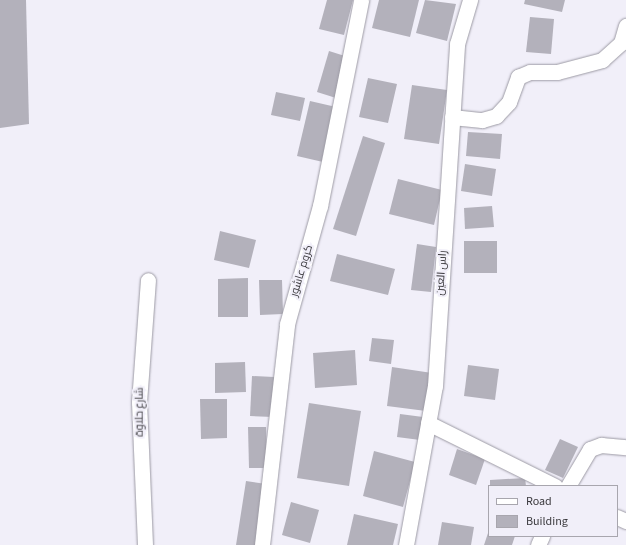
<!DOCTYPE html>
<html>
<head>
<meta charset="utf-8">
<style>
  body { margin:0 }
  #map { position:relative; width:626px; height:545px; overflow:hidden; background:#f1eff9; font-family:"Source Sans 3",Cairo,sans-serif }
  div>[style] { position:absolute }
  .building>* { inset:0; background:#b3b1bb }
  .roads { filter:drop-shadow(0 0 1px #9c9aa4) drop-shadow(0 0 1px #9c9aa4) }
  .minor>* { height:15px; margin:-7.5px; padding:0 7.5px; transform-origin:7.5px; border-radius:7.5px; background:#fff }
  span { translate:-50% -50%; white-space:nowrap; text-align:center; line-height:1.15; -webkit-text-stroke:4px #f1eff9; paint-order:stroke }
  .street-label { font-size:11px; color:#3a393d }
  .legend { position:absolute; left:488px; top:485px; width:130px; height:52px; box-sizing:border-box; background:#f1eff9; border:1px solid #a8a6ae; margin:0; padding:5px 7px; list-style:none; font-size:12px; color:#3a393d }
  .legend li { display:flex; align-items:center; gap:8px; height:20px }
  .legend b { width:20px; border:1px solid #a8a6ae }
</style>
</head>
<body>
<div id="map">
  <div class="building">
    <i style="clip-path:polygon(0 0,26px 0,29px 124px,0 128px)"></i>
    <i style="clip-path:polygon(327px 0,353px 0,344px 35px,319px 29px)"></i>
    <i style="clip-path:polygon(379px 0,419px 0,410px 37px,372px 28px)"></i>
    <i style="clip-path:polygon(425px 0,456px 4px,447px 41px,416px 33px)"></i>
    <i style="clip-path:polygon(525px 0,565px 0,562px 12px,524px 4px)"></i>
    <i style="clip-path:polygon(530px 17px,554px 19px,551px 54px,526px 52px)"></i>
    <i style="clip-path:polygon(329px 51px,348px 57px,336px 98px,317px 92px)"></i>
    <i style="clip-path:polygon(368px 78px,397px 84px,388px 123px,359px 117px)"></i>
    <i style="clip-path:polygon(412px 85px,447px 90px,439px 144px,404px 139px)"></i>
    <i style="clip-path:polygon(276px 92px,305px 98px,300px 121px,271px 115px)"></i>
    <i style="clip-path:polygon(310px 101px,336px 107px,323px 162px,297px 156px)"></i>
    <i style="clip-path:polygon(468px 132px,502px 134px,500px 159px,466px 156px)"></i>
    <i style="clip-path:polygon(363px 136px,385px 143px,356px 236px,333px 229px)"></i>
    <i style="clip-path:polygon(465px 164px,496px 169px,492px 196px,461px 191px)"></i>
    <i style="clip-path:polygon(398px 179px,442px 190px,434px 225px,389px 214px)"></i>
    <i style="clip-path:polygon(492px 206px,494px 227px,465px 229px,464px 208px)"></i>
    <i style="clip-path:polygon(220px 231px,256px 240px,249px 268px,214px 260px)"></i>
    <i style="clip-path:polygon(464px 241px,497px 241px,497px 273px,464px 273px)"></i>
    <i style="clip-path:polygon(417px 244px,436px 247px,431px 292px,411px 290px)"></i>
    <i style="clip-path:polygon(337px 254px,395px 269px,388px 295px,330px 281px)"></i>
    <i style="clip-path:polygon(248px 278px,248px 317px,218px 317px,218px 279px)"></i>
    <i style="clip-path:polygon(259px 280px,282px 280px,283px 314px,260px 315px)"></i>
    <i style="clip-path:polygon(372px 338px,394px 340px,391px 364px,369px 361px)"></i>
    <i style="clip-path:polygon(355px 350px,357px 385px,315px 388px,313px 353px)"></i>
    <i style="clip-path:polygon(245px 362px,246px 392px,215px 393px,215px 363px)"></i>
    <i style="clip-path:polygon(468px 365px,499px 369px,495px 400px,464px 396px)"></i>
    <i style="clip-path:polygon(392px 367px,432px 373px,426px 411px,387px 406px)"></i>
    <i style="clip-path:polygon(252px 376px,274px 377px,273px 417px,250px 416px)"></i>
    <i style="clip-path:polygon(200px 399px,227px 399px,227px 438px,201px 439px)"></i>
    <i style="clip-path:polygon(309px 403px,361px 411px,349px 486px,297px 478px)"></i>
    <i style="clip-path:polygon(400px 414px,423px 417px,420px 440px,397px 437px)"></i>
    <i style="clip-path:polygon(248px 427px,266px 427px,267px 468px,249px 468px)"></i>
    <i style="clip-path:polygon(560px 439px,578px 447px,563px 478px,545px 470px)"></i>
    <i style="clip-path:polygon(457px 449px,485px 459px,476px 485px,449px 475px)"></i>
    <i style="clip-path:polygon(374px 451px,415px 462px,403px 507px,363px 496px)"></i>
    <i style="clip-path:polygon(525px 478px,526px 486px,490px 486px,490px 480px)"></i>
    <i style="clip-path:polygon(246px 481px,266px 484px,256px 545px,236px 545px)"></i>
    <i style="clip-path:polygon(291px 502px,319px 510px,310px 543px,282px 535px)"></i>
    <i style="clip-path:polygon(354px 514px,398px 524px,393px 545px,347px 545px)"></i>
    <i style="clip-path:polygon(442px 522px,474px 527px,471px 545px,438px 545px)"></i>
    <i style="clip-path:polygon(489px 530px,489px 536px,515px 536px,512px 545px,484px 545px)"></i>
  </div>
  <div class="roads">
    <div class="minor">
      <i style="left:452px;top:117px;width:30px;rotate:6deg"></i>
      <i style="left:482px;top:120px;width:15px;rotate:-16deg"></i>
      <i style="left:496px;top:116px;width:19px;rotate:-47deg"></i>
      <i style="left:509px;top:102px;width:27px;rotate:-70deg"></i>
      <i style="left:518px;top:77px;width:13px;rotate:-23deg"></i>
      <i style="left:530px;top:72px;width:27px"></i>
      <i style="left:557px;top:72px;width:47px;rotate:-14.9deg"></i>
      <i style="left:602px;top:60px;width:25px;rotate:-42deg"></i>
      <i style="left:621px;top:43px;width:18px;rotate:-74deg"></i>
      <i style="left:428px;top:423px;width:142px;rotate:26.4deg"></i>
      <i style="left:568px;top:486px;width:43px;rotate:-59.3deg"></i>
      <i style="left:590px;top:449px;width:12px;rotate:-20deg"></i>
      <i style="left:601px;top:445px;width:25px;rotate:5deg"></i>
      <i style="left:617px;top:517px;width:10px;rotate:24deg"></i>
      <i style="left:145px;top:545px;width:143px;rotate:-92.4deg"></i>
      <i style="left:139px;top:402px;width:122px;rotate:-85.8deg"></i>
      <i style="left:262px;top:545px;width:222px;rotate:-83.5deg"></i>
      <i style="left:287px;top:324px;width:123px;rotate:-74.4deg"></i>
      <i style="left:320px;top:206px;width:210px;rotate:-78.7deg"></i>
      <i style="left:406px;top:545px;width:162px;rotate:-79.7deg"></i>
      <i style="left:435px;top:386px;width:343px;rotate:-86.3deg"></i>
      <i style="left:457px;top:44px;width:46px;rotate:-73.5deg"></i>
      <i style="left:538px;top:545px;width:10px;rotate:-66deg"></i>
    </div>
  </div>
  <div class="street-label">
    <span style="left:302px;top:271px;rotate:-73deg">كروم عاشور</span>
    <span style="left:442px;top:273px;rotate:-86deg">راس العين</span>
    <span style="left:140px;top:412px;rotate:-90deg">شارع حلاوة</span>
  </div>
  <ul class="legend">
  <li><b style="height:5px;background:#fff"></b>Road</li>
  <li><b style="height:11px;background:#b3b1bb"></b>Building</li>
  </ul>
</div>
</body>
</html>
